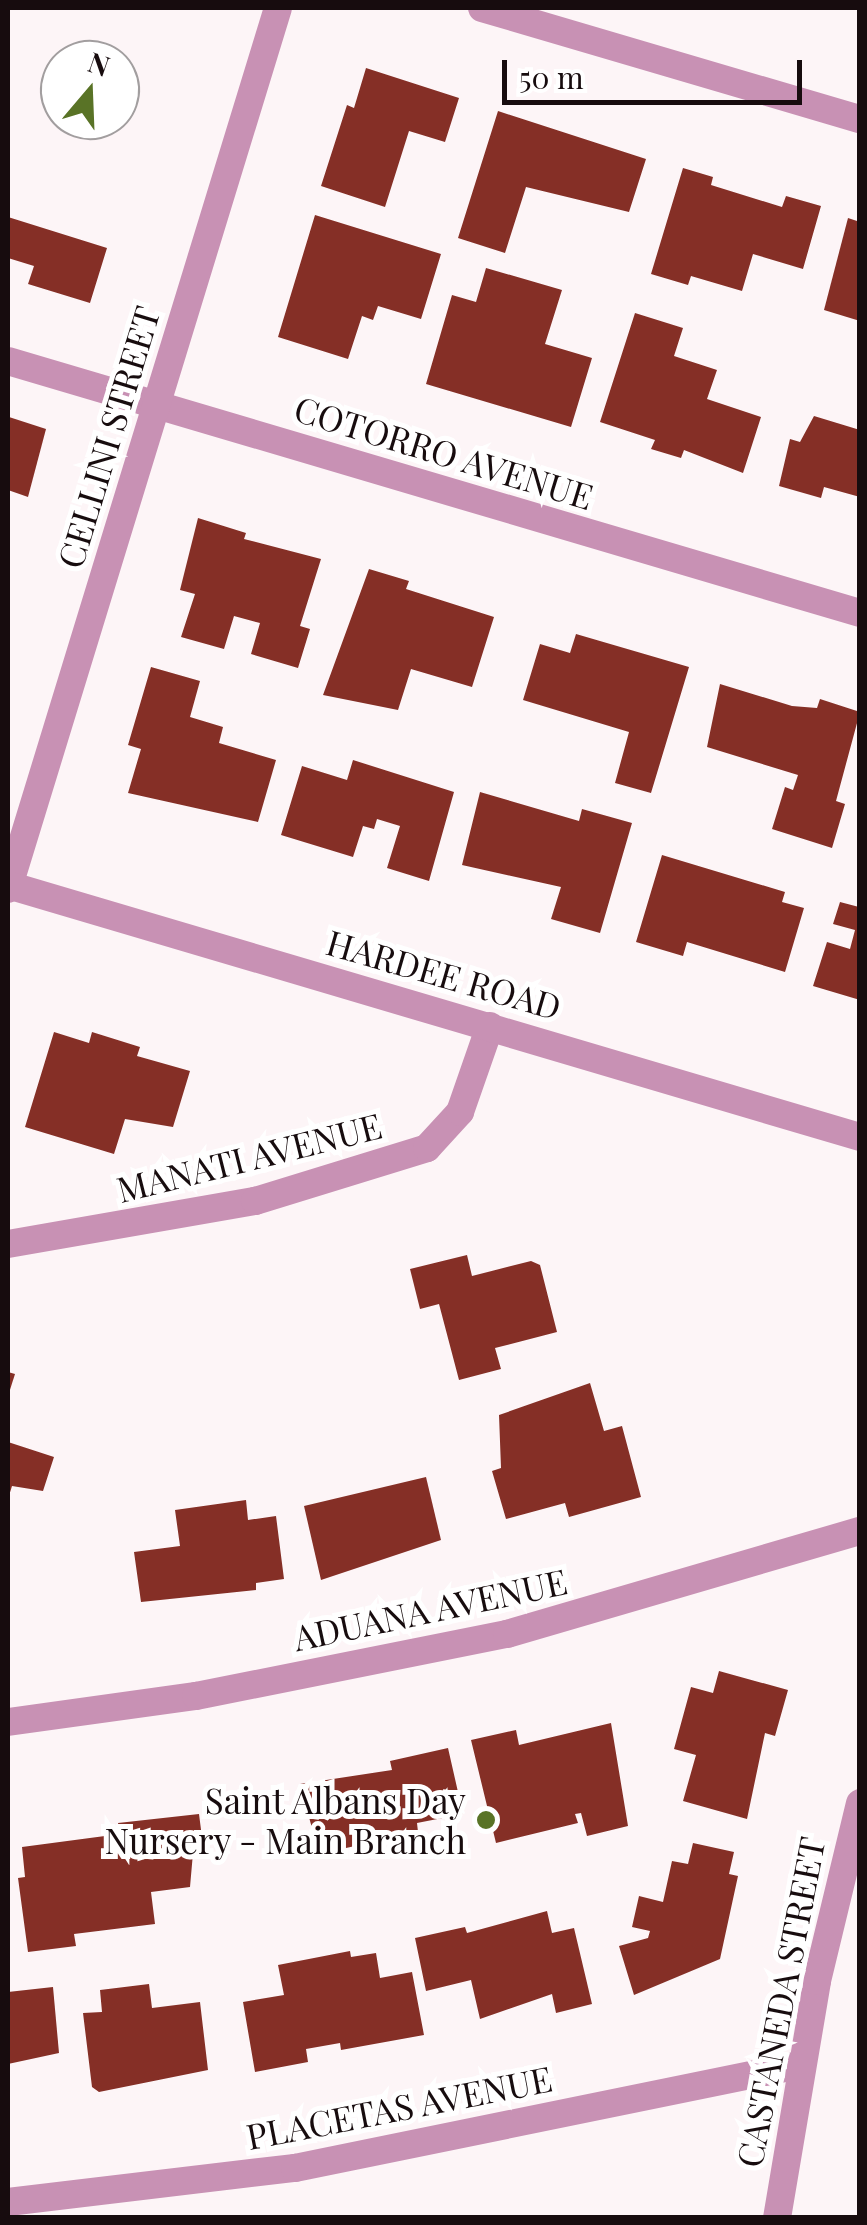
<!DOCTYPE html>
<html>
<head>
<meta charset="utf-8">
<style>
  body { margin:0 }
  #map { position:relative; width:867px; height:2225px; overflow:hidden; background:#fdf5f7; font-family:"Playfair Display",serif }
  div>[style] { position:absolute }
  .building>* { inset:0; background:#852f26 }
  .minor>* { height:28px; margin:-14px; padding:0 14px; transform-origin:14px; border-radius:14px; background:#c891b4 }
  .tertiary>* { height:28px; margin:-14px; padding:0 14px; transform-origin:14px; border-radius:14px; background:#c891b4 }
  .dots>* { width:28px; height:28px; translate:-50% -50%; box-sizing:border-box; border:5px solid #fff; border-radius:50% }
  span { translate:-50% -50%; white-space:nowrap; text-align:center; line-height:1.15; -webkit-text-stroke:10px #fff; paint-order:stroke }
  .street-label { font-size:35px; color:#170c0e }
  .poi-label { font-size:35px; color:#170c0e }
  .right { translate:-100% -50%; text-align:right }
  .frame { position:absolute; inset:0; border:10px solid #170c0e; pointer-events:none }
  .north { position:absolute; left:40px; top:40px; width:100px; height:100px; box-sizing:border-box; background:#fff; border:2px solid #a29e9f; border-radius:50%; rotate:19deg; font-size:28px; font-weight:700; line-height:40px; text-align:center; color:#170c0e }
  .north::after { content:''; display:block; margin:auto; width:35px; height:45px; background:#597326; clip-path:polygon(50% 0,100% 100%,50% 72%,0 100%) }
  .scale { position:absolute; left:502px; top:60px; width:300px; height:45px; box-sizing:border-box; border:5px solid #170c0e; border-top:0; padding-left:12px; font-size:30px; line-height:35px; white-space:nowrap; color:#170c0e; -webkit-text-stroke:8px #fff; paint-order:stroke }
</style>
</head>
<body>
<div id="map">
  <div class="building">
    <i style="clip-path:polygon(366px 68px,459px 98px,445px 142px,409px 131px,385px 207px,321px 186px,347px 105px,354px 108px)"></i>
    <i style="clip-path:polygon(498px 111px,646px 159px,629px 212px,526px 187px,505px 253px,458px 238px)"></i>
    <i style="clip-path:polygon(683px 168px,713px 177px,711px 185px,782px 207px,786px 196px,821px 206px,803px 269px,753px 254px,742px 291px,691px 276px,688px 285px,651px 274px)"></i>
    <i style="clip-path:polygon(315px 215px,441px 254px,421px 319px,378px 306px,373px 320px,362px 316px,348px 359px,278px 337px)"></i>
    <i style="clip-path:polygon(8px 217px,107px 248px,90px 303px,28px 284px,34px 266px,8px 258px)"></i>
    <i style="clip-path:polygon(848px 218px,860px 222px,860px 321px,824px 310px)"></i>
    <i style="clip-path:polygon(486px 268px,562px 290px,545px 344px,592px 358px,571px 427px,426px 384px,452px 295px,476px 302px)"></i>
    <i style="clip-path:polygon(635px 313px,683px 328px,674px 356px,717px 370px,707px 399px,761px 417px,743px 473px,684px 450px,681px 458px,651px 449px,655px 440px,600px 422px)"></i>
    <i style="clip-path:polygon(814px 416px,860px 430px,860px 497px,824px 487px,821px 498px,779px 486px,790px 439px,800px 442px)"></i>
    <i style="clip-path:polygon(9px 417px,46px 429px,28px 497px,8px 490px)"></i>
    <i style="clip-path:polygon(198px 518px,246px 533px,244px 539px,321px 559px,300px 626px,310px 629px,298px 668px,251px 654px,260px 623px,234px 616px,224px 649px,181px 637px,195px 594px,180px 590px)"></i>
    <i style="clip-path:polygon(369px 569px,409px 581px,406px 589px,494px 617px,472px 687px,411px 669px,398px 710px,323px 695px)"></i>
    <i style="clip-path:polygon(576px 634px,689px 667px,651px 793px,615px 783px,629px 732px,523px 700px,540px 644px,570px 653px)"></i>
    <i style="clip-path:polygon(151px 667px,200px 681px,190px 717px,223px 727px,219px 743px,276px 760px,258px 822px,128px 793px,141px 749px,128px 745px)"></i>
    <i style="clip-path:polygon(720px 684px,792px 706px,817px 708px,820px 699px,860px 712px,836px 801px,845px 804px,832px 848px,772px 829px,785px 787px,793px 790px,798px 775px,707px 747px)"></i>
    <i style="clip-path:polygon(353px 760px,454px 792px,429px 881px,387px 868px,400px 826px,377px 819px,374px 829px,363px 826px,353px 857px,281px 835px,302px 766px,347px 780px)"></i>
    <i style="clip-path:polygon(480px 792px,579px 821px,582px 809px,632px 823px,600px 933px,551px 919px,561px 887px,462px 865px)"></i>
    <i style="clip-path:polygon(662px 855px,785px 892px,782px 902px,804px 908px,785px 972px,687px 942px,683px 956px,636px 942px)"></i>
    <i style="clip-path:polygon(840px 902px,859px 907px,860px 1000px,813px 986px,827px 942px,850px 949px,855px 930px,833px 924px)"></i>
    <i style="clip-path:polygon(54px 1032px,89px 1043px,92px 1032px,140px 1047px,137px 1056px,190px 1071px,173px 1127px,125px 1119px,114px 1154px,25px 1127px)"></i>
    <i style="clip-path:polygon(467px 1255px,472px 1276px,531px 1261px,540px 1265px,557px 1332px,495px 1348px,501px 1369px,459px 1380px,439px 1304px,420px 1309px,410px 1269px)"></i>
    <i style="clip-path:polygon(8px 1372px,15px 1374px,8px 1396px)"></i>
    <i style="clip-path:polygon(590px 1383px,604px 1431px,622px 1426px,641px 1497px,569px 1517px,565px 1503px,506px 1519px,492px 1471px,501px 1468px,499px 1415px)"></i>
    <i style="clip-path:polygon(8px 1442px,54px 1457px,43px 1491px,12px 1486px,8px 1499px)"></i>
    <i style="clip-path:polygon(426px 1477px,441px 1540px,321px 1580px,304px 1506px)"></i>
    <i style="clip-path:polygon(246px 1500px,248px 1520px,276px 1516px,284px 1579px,256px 1583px,256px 1590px,141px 1602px,134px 1552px,180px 1546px,175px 1510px)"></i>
    <i style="clip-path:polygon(719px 1671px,788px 1690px,775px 1736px,765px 1733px,747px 1819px,683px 1801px,696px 1755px,674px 1749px,691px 1687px,713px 1693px)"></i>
    <i style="clip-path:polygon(611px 1723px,628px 1826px,587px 1836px,581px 1813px,575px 1814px,578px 1823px,496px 1843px,471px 1740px,516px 1730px,519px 1745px)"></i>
    <i style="clip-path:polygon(448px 1748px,463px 1814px,417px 1823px,418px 1832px,319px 1854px,300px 1784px,392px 1770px,390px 1761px)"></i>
    <i style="clip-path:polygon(199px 1814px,204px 1853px,193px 1853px,190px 1887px,151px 1892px,155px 1924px,74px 1934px,76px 1946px,28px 1952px,18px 1878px,25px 1877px,22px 1847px,120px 1834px,118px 1823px)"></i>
    <i style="clip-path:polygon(693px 1843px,734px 1852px,729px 1874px,738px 1876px,720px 1959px,634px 1995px,619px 1946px,648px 1938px,650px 1931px,632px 1927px,639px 1896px,663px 1902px,672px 1861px,688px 1864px)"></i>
    <i style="clip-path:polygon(547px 1911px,552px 1933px,574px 1928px,592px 2004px,556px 2013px,552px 1994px,480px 2019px,471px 1980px,426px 1991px,415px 1938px,465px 1927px,467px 1933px)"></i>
    <i style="clip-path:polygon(350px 1951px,351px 1957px,376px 1953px,380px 1978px,412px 1972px,424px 2035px,341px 2050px,340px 2043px,306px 2049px,308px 2062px,255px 2072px,243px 2002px,284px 1995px,278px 1965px)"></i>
    <i style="clip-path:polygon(149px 1984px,152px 2008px,200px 2002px,208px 2070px,99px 2092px,92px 2087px,83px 2013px,102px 2012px,100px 1990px)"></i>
    <i style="clip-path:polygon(53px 1987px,59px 2053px,8px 2064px,8px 1992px)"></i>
  </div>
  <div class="minor">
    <i style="left:482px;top:8px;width:394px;rotate:16.4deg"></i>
    <i style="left:8px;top:361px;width:888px;rotate:16.48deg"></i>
    <i style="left:8px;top:889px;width:921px;rotate:-72.96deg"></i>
    <i style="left:8px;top:1244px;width:251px;rotate:-9.9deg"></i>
    <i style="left:255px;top:1201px;width:180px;rotate:-17.1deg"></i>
    <i style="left:427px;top:1148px;width:49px;rotate:-47.5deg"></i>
    <i style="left:460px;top:1112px;width:91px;rotate:-70.8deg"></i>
    <i style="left:8px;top:1722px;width:190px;rotate:-7.9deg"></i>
    <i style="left:196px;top:1696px;width:317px;rotate:-11.3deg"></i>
    <i style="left:507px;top:1634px;width:368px;rotate:-16.3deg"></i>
    <i style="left:8px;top:2202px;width:289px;rotate:-6.8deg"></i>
    <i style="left:295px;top:2168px;width:515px;rotate:-11.53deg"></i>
    <i style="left:777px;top:2218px;width:240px;rotate:-80.4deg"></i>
    <i style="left:817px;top:1981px;width:183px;rotate:-76.4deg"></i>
  </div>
  <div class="tertiary">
    <i style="left:8px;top:885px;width:888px;rotate:16.48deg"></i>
  </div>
  <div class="dots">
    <i style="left:486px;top:1820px;background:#597326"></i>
  </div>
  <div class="street-label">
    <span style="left:108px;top:437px;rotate:-73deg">CELLINI STREET</span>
    <span style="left:444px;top:452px;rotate:17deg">COTORRO AVENUE</span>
    <span style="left:444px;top:974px;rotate:16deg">HARDEE ROAD</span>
    <span style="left:249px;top:1157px;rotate:-14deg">MANATI AVENUE</span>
    <span style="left:430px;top:1609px;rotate:-12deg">ADUANA AVENUE</span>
    <span style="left:780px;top:2002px;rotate:-79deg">CASTANEDA STREET</span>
    <span style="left:399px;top:2107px;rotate:-11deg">PLACETAS AVENUE</span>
  </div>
  <div class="poi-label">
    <span class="right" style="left:466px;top:1820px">Saint Albans Day<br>Nursery - Main Branch</span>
  </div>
  <div class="frame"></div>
  <div class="north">N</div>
  <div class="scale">50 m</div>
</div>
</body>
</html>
